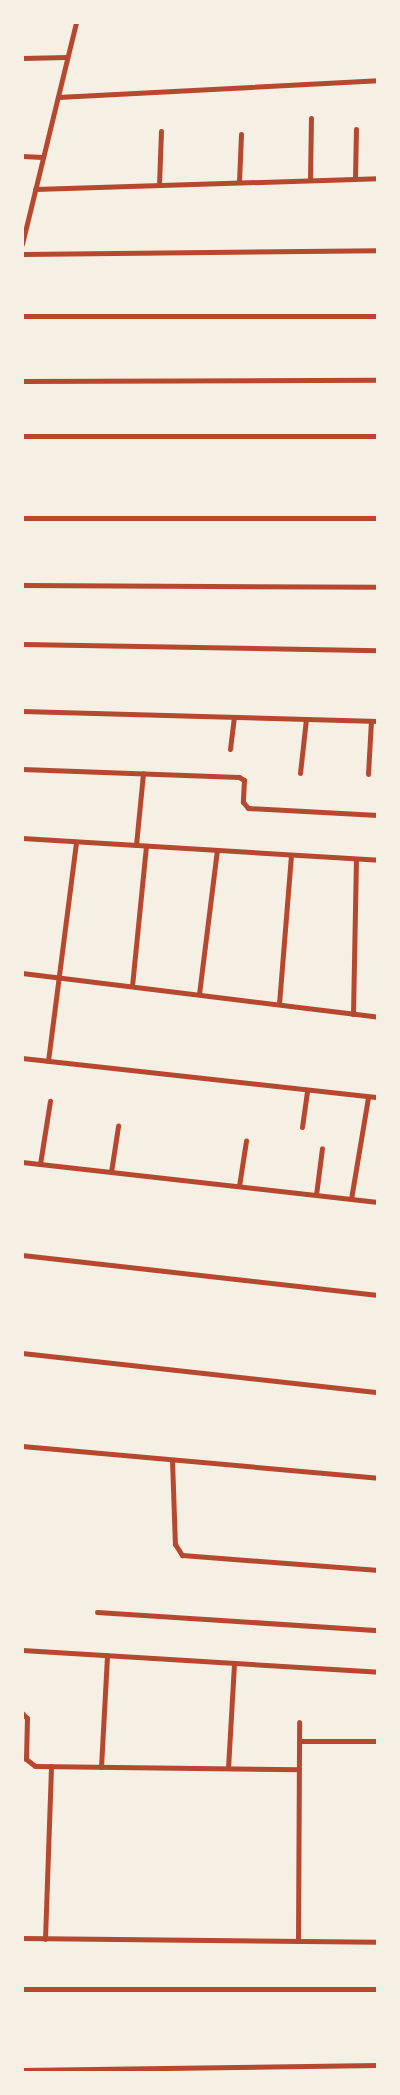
<!DOCTYPE html>
<html>
<head>
<meta charset="utf-8">
<style>
  body { margin:0 }
  #map { position:relative; width:400px; height:2095px; overflow:hidden; background:#f6efe4; font-family:Lato,sans-serif }
  div>[style] { position:absolute }
  .minor>* { height:5px; margin:-2.5px; padding:0 2.5px; transform-origin:2.5px; border-radius:2.5px; background:#b5482f }
  span { translate:-50% -50%; white-space:nowrap; text-align:center; line-height:1.15; -webkit-text-stroke:4.5px #f6efe4; paint-order:stroke }
  .frame { position:absolute; inset:0; border:24px solid #f6efe4; pointer-events:none }
</style>
</head>
<body>
<div id="map">
  <div class="minor">
    <i style="left:22px;top:58px;width:45px;rotate:-1.3deg"></i>
    <i style="left:58px;top:97px;width:320px;rotate:-3deg"></i>
    <i style="left:22px;top:156px;width:21px;rotate:3deg"></i>
    <i style="left:355px;top:179px;width:50px;rotate:-88.9deg"></i>
    <i style="left:310px;top:180px;width:62px;rotate:-89.1deg"></i>
    <i style="left:239px;top:182px;width:48px;rotate:-87.6deg"></i>
    <i style="left:159px;top:185px;width:54px;rotate:-87.9deg"></i>
    <i style="left:35px;top:189px;width:343px;rotate:-1.8deg"></i>
    <i style="left:22px;top:244px;width:228px;rotate:-76.3deg"></i>
    <i style="left:22px;top:254px;width:356px;rotate:-0.6deg"></i>
    <i style="left:22px;top:316px;width:356px"></i>
    <i style="left:22px;top:381px;width:356px;rotate:-0.2deg"></i>
    <i style="left:22px;top:436px;width:356px"></i>
    <i style="left:22px;top:518px;width:356px"></i>
    <i style="left:22px;top:585px;width:356px;rotate:0.3deg"></i>
    <i style="left:22px;top:644px;width:356px;rotate:1deg"></i>
    <i style="left:22px;top:711px;width:356px;rotate:1.6deg"></i>
    <i style="left:230px;top:749px;width:32px;rotate:-83deg"></i>
    <i style="left:22px;top:769px;width:217px;rotate:2.1deg"></i>
    <i style="left:239px;top:777px;width:6px;rotate:31deg"></i>
    <i style="left:244px;top:780px;width:22px;rotate:93deg"></i>
    <i style="left:243px;top:802px;width:8px;rotate:50deg"></i>
    <i style="left:248px;top:808px;width:130px;rotate:3.1deg"></i>
    <i style="left:300px;top:773px;width:54px;rotate:-83.7deg"></i>
    <i style="left:368px;top:774px;width:53px;rotate:-86.8deg"></i>
    <i style="left:22px;top:838px;width:357px;rotate:3.5deg"></i>
    <i style="left:136px;top:845px;width:72px;rotate:-84.4deg"></i>
    <i style="left:22px;top:973px;width:359px;rotate:7deg"></i>
    <i style="left:132px;top:986px;width:141px;rotate:-84.3deg"></i>
    <i style="left:199px;top:994px;width:145px;rotate:-82.9deg"></i>
    <i style="left:279px;top:1004px;width:149px;rotate:-85.4deg"></i>
    <i style="left:353px;top:1014px;width:155px;rotate:-88.9deg"></i>
    <i style="left:22px;top:1058px;width:358px;rotate:6.3deg"></i>
    <i style="left:48px;top:1061px;width:221px;rotate:-82.7deg"></i>
    <i style="left:302px;top:1127px;width:36px;rotate:-82deg"></i>
    <i style="left:22px;top:1162px;width:358px;rotate:6.4deg"></i>
    <i style="left:40px;top:1164px;width:64px;rotate:-81deg"></i>
    <i style="left:111px;top:1172px;width:47px;rotate:-81.3deg"></i>
    <i style="left:239px;top:1186px;width:46px;rotate:-81.2deg"></i>
    <i style="left:316px;top:1195px;width:47px;rotate:-82.7deg"></i>
    <i style="left:351px;top:1199px;width:103px;rotate:-80.5deg"></i>
    <i style="left:22px;top:1255px;width:358px;rotate:6.4deg"></i>
    <i style="left:22px;top:1353px;width:358px;rotate:6.3deg"></i>
    <i style="left:22px;top:1446px;width:357px;rotate:5.1deg"></i>
    <i style="left:172px;top:1460px;width:84px;rotate:88deg"></i>
    <i style="left:175px;top:1544px;width:13px;rotate:58deg"></i>
    <i style="left:182px;top:1555px;width:197px;rotate:4.4deg"></i>
    <i style="left:97px;top:1612px;width:282px;rotate:3.7deg"></i>
    <i style="left:22px;top:1650px;width:357px;rotate:3.5deg"></i>
    <i style="left:22px;top:1713px;width:7px;rotate:45deg"></i>
    <i style="left:27px;top:1718px;width:41px;rotate:91.4deg"></i>
    <i style="left:26px;top:1759px;width:11px;rotate:38deg"></i>
    <i style="left:35px;top:1766px;width:264px;rotate:0.7deg"></i>
    <i style="left:300px;top:1741px;width:78px"></i>
    <i style="left:101px;top:1767px;width:112px;rotate:-86.9deg"></i>
    <i style="left:228px;top:1768px;width:105px;rotate:-86.7deg"></i>
    <i style="left:22px;top:1938px;width:356px;rotate:0.6deg"></i>
    <i style="left:45px;top:1939px;width:173px;rotate:-88deg"></i>
    <i style="left:298px;top:1941px;width:219px;rotate:-89.7deg"></i>
    <i style="left:22px;top:1989px;width:356px"></i>
    <i style="left:22px;top:2070px;width:356px;rotate:-0.8deg"></i>
  </div>
  <div class="frame"></div>
</div>
</body>
</html>
